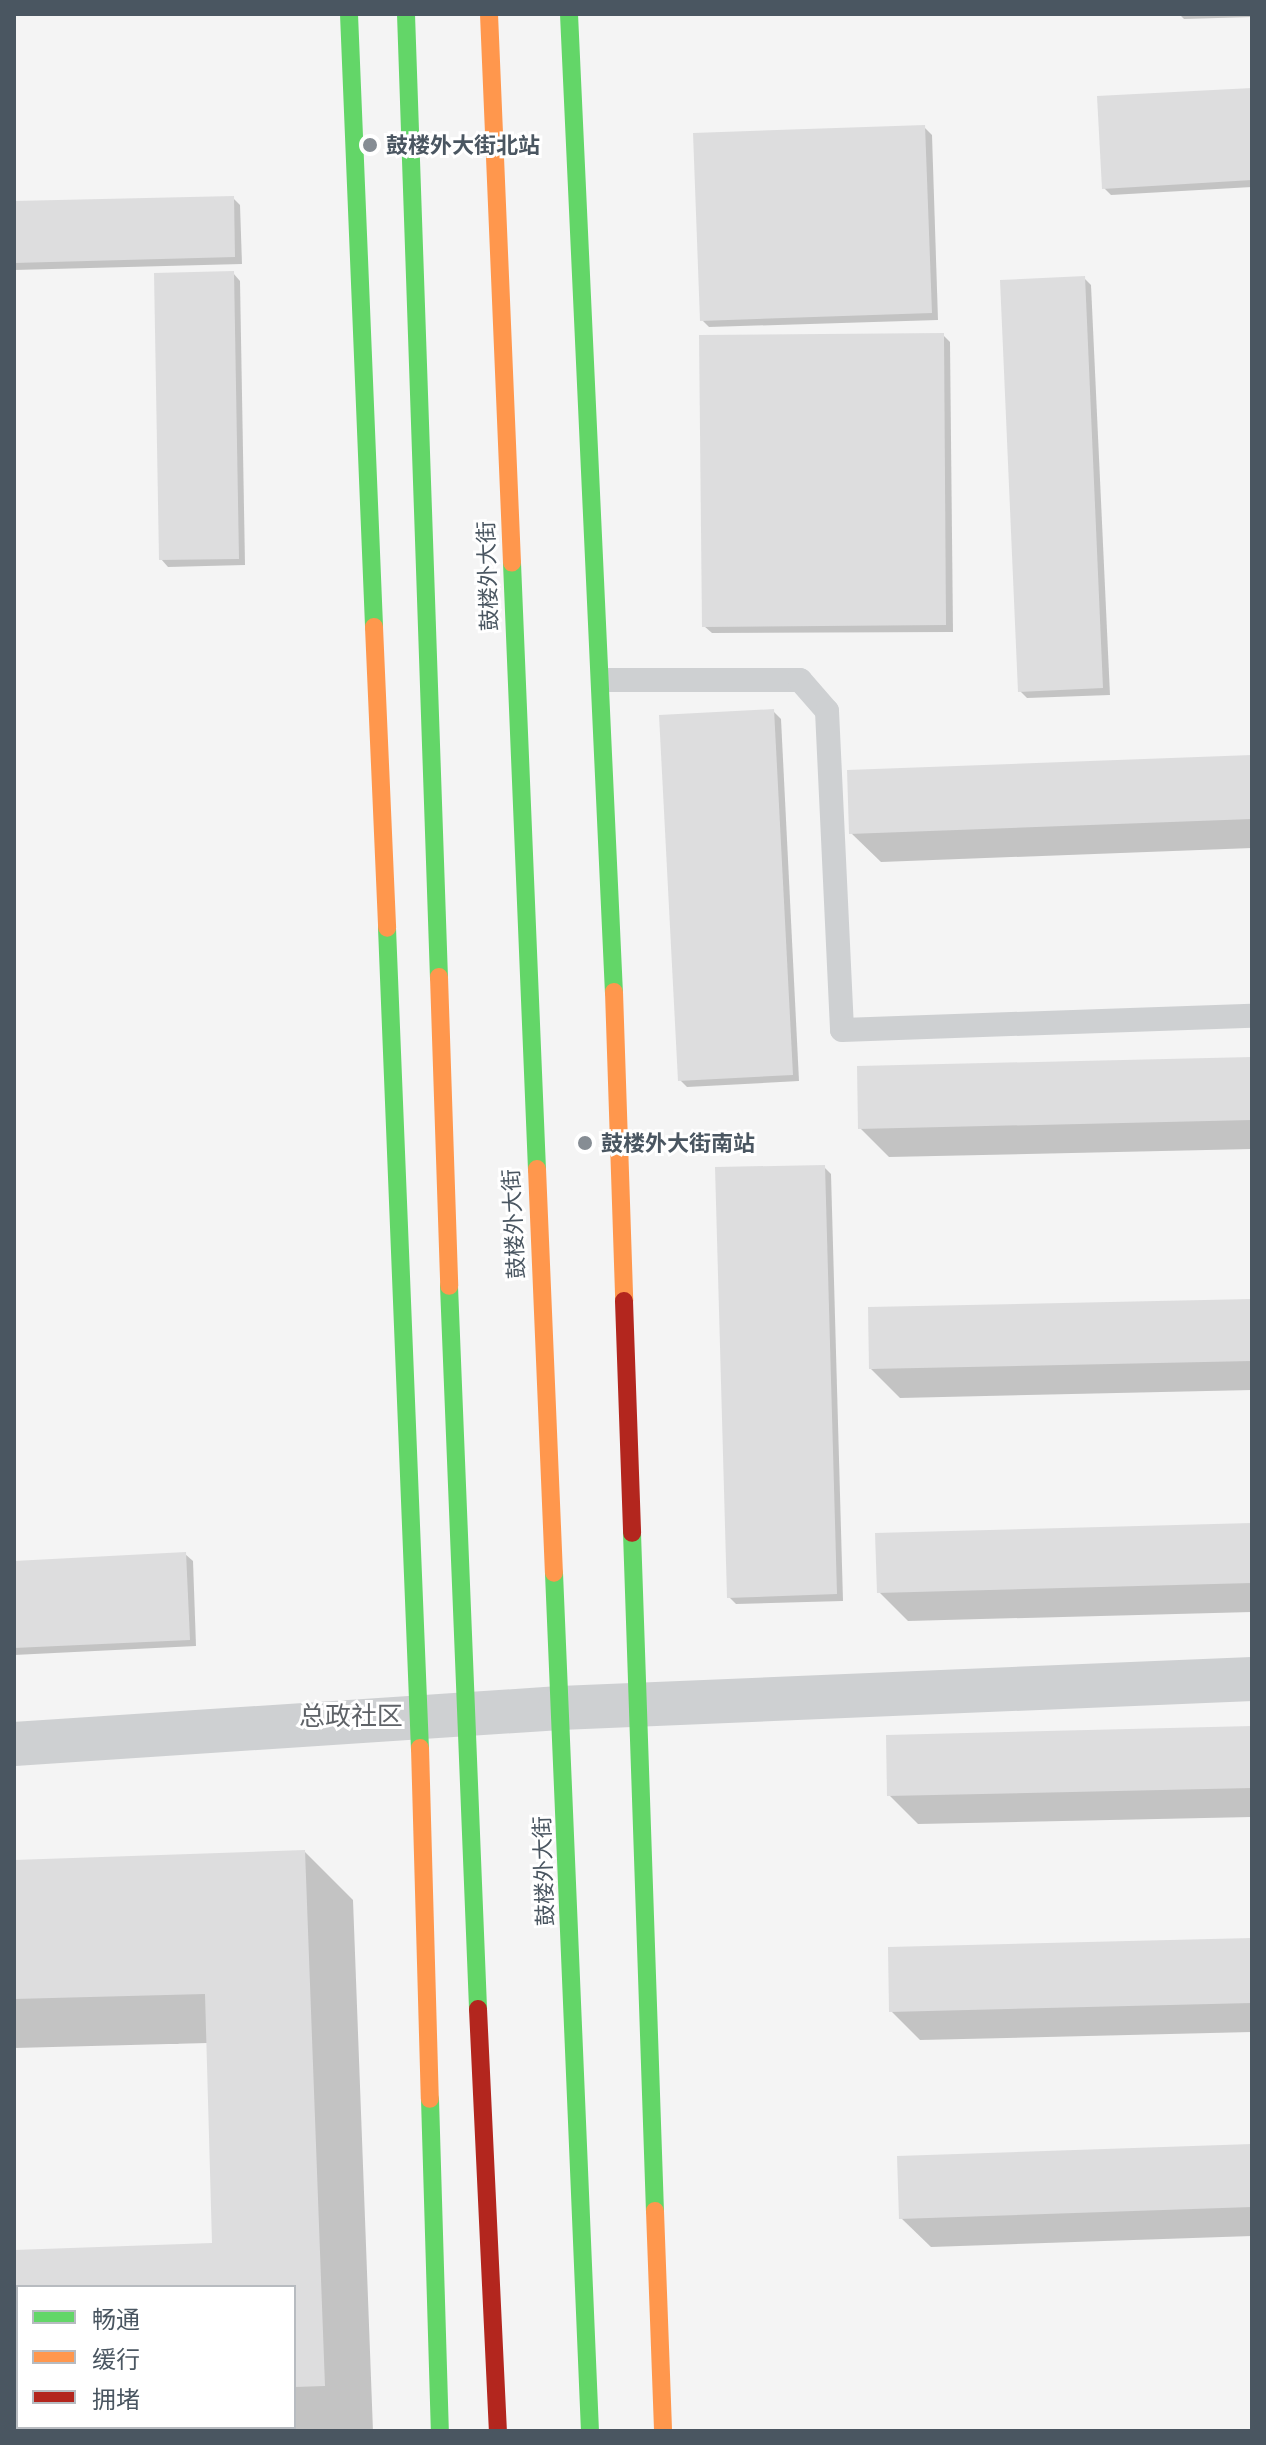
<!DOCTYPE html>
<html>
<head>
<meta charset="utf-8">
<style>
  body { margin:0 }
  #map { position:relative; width:1266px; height:2445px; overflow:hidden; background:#f4f4f4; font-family:"Golos Text","Noto Sans SC",sans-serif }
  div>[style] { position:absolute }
  .shadow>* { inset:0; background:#0003 }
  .building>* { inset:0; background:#ddddde }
  .lane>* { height:24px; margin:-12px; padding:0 12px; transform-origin:12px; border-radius:12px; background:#ced0d2 }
  .street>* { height:44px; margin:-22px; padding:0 22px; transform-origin:22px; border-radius:22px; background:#ced0d2 }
  .fast>* { height:18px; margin:-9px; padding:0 9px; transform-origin:9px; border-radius:9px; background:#63d668 }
  .slow>* { height:18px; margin:-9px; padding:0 9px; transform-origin:9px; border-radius:9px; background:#ff974d }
  .jam>* { height:18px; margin:-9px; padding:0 9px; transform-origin:9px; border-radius:9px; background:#b3261e }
  .dots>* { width:22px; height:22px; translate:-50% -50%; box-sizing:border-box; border:4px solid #fff; border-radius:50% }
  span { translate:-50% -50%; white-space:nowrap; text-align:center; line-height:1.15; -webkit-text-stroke:6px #fff; paint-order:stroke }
  .poi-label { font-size:22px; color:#4a5661; font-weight:700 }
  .left { translate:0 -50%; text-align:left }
  .street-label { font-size:22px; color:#4a5661 }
  .quarter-label { font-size:26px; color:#5f6368 }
  .frame { position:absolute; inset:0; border:16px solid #4a5661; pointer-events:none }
  .legend { position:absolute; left:16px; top:2285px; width:280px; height:144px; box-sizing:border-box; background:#fff; border:2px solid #b7bbc0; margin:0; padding:10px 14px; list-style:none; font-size:24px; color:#4a5661 }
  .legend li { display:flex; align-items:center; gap:16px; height:40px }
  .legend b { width:40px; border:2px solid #b7bbc0 }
</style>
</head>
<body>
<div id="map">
  <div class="shadow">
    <i style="clip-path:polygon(1179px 14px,1252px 14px,1252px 17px,1184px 19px)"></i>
    <i style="clip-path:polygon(1252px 89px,1252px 187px,1111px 195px,1104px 188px)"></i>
    <i style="clip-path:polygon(924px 127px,932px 135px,938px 320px,709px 327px,702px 320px)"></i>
    <i style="clip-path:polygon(233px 198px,240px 205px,242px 264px,14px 270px,14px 203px)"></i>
    <i style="clip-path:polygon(233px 273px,240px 281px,245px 565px,168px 567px,161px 559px)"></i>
    <i style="clip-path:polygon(1084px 278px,1091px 285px,1110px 695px,1027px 698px,1020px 691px)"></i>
    <i style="clip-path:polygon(943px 335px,950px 342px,953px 632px,712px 633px,704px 626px)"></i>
    <i style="clip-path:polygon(773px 711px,781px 719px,799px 1081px,687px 1087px,680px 1080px)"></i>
    <i style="clip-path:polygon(1252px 757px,1252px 848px,881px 862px,851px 833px)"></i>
    <i style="clip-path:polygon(1252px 1059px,1252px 1149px,889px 1157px,860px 1128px)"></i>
    <i style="clip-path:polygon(824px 1167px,831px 1174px,843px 1601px,736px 1604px,729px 1597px)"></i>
    <i style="clip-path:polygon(1252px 1301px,1252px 1390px,900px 1398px,871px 1369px)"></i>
    <i style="clip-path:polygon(1252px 1524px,1252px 1612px,908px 1621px,879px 1592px)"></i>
    <i style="clip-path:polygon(185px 1554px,193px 1561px,196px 1646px,14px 1655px,14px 1563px)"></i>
    <i style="clip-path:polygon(1252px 1728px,1252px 1817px,918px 1824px,889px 1795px)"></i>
    <i style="clip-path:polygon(evenodd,305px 1852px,353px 1900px,373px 2431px,14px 2431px,14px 2252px,214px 2245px,208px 2043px,14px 2048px,14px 1862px,305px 1852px,18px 2287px,294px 2287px,294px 2427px,18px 2427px,18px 2287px)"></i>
    <i style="clip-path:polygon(1252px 1940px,1252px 2032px,920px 2040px,891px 2011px)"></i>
    <i style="clip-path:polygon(1252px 2145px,1252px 2236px,931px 2247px,901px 2218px)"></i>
  </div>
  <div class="building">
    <i style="clip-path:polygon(1252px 88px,1252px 180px,1102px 189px,1097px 96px)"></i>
    <i style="clip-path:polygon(925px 125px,932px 313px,700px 321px,693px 133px)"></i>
    <i style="clip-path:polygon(234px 196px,235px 257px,14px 263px,14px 201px)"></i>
    <i style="clip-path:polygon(234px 271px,239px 559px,159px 560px,154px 273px)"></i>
    <i style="clip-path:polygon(1085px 276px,1103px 688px,1018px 692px,1000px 280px)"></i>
    <i style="clip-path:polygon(944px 333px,946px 625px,702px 627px,699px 335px)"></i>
    <i style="clip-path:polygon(774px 709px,793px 1075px,678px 1081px,659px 715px)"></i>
    <i style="clip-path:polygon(1252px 755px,1252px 819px,849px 834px,847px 770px)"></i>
    <i style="clip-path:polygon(1252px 1057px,1252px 1120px,858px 1129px,857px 1066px)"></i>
    <i style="clip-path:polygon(825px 1165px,837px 1594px,727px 1598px,715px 1167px)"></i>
    <i style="clip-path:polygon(1252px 1299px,1252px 1361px,869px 1369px,868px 1307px)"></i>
    <i style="clip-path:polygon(1252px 1523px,1252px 1583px,877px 1593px,875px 1533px)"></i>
    <i style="clip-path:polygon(186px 1552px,190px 1640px,14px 1648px,14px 1561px)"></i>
    <i style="clip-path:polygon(1252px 1726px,1252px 1788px,887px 1796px,886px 1735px)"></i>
    <i style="clip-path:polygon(305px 1850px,325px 2386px,294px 2387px,294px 2287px,18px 2287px,14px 2396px,14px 2250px,212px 2243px,205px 1994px,14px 1999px,14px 1860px)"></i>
    <i style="clip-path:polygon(1252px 1938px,1252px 2003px,889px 2012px,888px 1947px)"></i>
    <i style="clip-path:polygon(1252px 2144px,1252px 2207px,899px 2219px,897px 2156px)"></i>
  </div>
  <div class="lane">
    <i style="left:603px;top:680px;width:197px"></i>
    <i style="left:800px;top:680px;width:41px;rotate:48.9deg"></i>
    <i style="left:827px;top:711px;width:319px;rotate:87.3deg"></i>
    <i style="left:842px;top:1030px;width:410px;rotate:-2deg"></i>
  </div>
  <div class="street">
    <i style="left:14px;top:1744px;width:547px;rotate:-3.77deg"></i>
    <i style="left:560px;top:1708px;width:693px;rotate:-2.4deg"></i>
  </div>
  <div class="fast">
    <i style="left:349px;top:14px;width:614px;rotate:87.66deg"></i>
    <i style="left:406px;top:14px;width:964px;rotate:88.04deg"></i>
    <i style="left:569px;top:14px;width:979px;rotate:87.37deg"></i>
    <i style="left:512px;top:563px;width:607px;rotate:87.64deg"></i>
    <i style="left:387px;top:928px;width:821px;rotate:87.7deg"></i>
    <i style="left:449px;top:1286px;width:724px;rotate:87.7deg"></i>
    <i style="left:632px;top:1533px;width:678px;rotate:88.06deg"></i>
    <i style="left:554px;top:1573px;width:859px;rotate:87.6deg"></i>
    <i style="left:430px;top:2099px;width:332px;rotate:88.3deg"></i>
  </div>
  <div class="slow">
    <i style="left:489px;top:14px;width:549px;rotate:87.6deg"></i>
    <i style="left:374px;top:627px;width:301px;rotate:87.5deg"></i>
    <i style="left:439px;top:977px;width:309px;rotate:88.1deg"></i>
    <i style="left:614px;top:992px;width:309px;rotate:88.1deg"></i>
    <i style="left:537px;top:1169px;width:404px;rotate:87.6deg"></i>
    <i style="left:420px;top:1748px;width:351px;rotate:88.4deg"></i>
    <i style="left:655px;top:2211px;width:220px;rotate:87.9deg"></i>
  </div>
  <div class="jam">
    <i style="left:624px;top:1301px;width:232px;rotate:88deg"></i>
    <i style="left:478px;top:2009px;width:422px;rotate:87.3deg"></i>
  </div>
  <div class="dots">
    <i style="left:370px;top:145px;background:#868d94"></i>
    <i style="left:585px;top:1143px;background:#868d94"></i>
  </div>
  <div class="poi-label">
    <span class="left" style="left:386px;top:145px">鼓楼外大街北站</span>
    <span class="left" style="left:601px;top:1143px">鼓楼外大街南站</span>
  </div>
  <div class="street-label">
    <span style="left:487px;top:576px;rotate:-92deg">鼓楼外大街</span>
    <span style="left:513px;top:1224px;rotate:-93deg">鼓楼外大街</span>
    <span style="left:543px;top:1871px;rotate:-92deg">鼓楼外大街</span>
  </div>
  <div class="quarter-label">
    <span style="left:351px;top:1716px">总政社区</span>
  </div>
  <div class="frame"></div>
  <ul class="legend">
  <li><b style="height:10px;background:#63d668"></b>畅通</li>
  <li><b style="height:10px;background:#ff974d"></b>缓行</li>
  <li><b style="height:10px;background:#b3261e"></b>拥堵</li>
  </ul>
</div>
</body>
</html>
